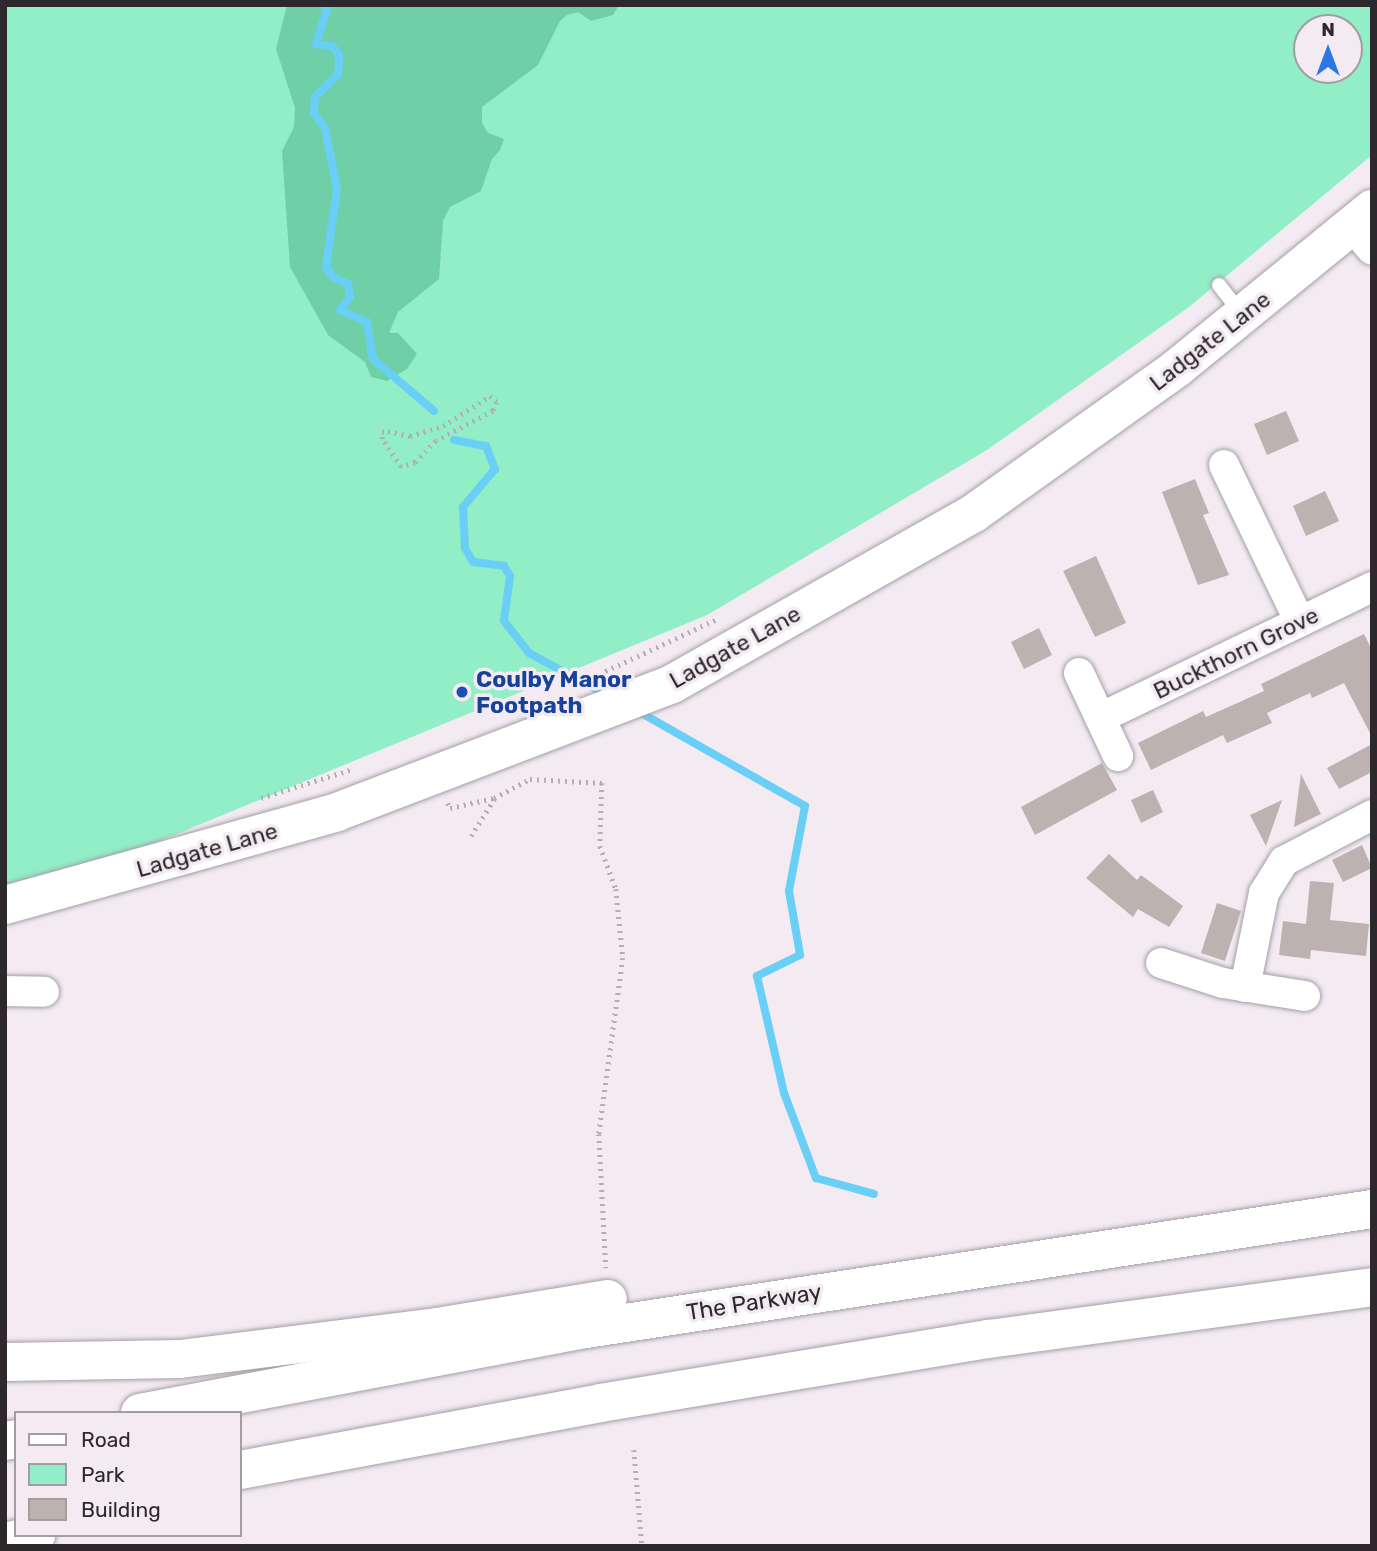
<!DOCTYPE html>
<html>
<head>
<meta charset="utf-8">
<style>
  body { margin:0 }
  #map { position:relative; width:1377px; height:1551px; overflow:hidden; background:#f3eaf2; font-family:Rubik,sans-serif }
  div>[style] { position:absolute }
  .green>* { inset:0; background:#92eec6 }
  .forest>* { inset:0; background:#6fd0a7 }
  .stream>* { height:8px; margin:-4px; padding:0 4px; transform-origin:4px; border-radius:4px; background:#69cff7 }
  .building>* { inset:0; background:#beb2b1 }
  .path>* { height:4.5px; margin-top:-2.25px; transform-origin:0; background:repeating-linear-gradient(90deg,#b4adb4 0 2px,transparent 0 7px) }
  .roads { filter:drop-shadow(0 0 2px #a69ea6) drop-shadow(0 0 2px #a69ea6) }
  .lane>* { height:14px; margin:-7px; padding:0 7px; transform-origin:7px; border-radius:7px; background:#fff }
  .street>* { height:30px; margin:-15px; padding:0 15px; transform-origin:15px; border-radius:15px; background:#fff }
  .secondary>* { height:38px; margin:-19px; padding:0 19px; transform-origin:19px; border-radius:19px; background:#fff }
  .highway>* { height:38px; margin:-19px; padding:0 19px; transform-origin:19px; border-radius:19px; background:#fff }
  .dots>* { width:19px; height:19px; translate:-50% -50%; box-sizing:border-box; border:4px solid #f3eaf2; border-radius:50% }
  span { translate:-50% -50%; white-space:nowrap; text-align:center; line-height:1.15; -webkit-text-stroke:7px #f3eaf2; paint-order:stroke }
  .street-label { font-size:23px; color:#2c282c }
  .transit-label { font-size:23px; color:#164399; font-weight:700 }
  .left { translate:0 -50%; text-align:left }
  .frame { position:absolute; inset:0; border:7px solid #2c282c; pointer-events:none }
  .legend { position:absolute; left:14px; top:1411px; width:228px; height:126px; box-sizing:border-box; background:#f3eaf2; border:2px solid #a39ca3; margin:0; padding:9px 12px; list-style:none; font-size:21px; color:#2c282c }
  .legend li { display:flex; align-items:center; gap:14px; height:35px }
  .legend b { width:35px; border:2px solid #a39ca3 }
  .north { position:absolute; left:1293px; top:14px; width:70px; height:70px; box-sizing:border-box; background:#f3eaf2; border:2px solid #a39ca3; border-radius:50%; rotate:0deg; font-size:19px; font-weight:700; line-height:28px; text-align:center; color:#2c282c }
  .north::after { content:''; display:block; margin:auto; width:24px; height:32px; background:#2b77e3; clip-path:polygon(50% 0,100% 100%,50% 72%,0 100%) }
</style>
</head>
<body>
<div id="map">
  <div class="green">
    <i style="clip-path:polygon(evenodd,5px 5px,1372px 5px,1372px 155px,1189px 307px,987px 450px,707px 615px,5px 905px,5px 5px,1307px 28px,1349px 28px,1349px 70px,1307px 70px,1307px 28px)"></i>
  </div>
  <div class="forest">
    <i style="clip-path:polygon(287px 5px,619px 5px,613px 15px,591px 21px,578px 12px,567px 15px,560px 21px,538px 65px,482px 107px,482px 123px,488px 133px,504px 139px,500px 150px,492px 159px,481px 191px,450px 207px,443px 221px,439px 279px,398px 312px,389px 333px,398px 333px,417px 354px,407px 369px,387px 381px,371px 377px,365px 362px,328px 335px,290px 267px,282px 151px,294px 127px,295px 108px,276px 49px)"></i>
  </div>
  <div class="stream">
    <i style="left:324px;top:5px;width:5px;rotate:53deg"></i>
    <i style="left:327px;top:9px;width:37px;rotate:107deg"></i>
    <i style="left:316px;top:44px;width:16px;rotate:7deg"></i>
    <i style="left:332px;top:46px;width:11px;rotate:52deg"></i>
    <i style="left:339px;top:55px;width:19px;rotate:93deg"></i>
    <i style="left:338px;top:74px;width:33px;rotate:135deg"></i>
    <i style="left:315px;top:97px;width:16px;rotate:94deg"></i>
    <i style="left:314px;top:113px;width:19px;rotate:54deg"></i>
    <i style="left:325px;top:128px;width:62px;rotate:78.9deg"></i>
    <i style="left:337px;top:189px;width:79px;rotate:98deg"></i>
    <i style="left:326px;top:267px;width:12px;rotate:55deg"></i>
    <i style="left:333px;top:277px;width:17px;rotate:25deg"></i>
    <i style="left:348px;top:284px;width:13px;rotate:81deg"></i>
    <i style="left:350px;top:297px;width:16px;rotate:128deg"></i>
    <i style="left:340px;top:310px;width:30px;rotate:24deg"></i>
    <i style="left:367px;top:322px;width:37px;rotate:81deg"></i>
    <i style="left:373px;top:359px;width:80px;rotate:40.4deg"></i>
    <i style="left:454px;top:440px;width:33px;rotate:11deg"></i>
    <i style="left:486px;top:446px;width:25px;rotate:69deg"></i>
    <i style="left:495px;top:469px;width:50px;rotate:130.1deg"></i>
    <i style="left:463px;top:507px;width:41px;rotate:87.2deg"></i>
    <i style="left:465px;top:548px;width:16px;rotate:60deg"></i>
    <i style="left:473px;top:562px;width:31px;rotate:7deg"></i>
    <i style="left:504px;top:566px;width:12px;rotate:59deg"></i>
    <i style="left:510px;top:576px;width:45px;rotate:97.6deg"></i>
    <i style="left:504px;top:621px;width:41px;rotate:52deg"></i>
    <i style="left:529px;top:653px;width:91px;rotate:28.3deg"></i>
    <i style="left:636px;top:710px;width:194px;rotate:29.6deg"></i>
    <i style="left:805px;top:806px;width:86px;rotate:100.7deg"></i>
    <i style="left:789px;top:891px;width:65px;rotate:80.2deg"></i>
    <i style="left:800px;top:955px;width:48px;rotate:154deg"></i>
    <i style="left:757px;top:976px;width:120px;rotate:77deg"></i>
    <i style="left:784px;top:1093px;width:91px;rotate:69.4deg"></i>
    <i style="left:816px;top:1178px;width:60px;rotate:15.4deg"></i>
  </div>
  <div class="building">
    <i style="clip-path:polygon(1286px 411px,1299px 441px,1267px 455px,1254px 424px)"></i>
    <i style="clip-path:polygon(1195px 479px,1209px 513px,1203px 515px,1229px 575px,1198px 585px,1162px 492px)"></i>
    <i style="clip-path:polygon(1325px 491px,1339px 521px,1306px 536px,1293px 506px)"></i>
    <i style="clip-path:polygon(1096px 556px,1126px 623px,1095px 637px,1063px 571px)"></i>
    <i style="clip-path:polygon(1039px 628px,1052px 655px,1024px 669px,1011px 642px)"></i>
    <i style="clip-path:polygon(1364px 634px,1372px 650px,1372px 737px,1344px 683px,1312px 698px,1310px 693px,1267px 713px,1272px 723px,1227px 743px,1223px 735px,1151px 770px,1138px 743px,1203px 711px,1206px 717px,1264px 691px,1261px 684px)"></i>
    <i style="clip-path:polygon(1372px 744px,1372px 772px,1339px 789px,1327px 768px)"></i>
    <i style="clip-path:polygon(1102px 763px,1117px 790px,1035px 835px,1021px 807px)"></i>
    <i style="clip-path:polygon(1301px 774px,1321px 814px,1294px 827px)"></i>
    <i style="clip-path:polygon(1153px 790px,1163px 812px,1141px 823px,1131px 800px)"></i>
    <i style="clip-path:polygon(1282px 800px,1266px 846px,1250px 815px)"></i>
    <i style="clip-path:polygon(1362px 845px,1372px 868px,1343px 882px,1332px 860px)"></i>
    <i style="clip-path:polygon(1109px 854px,1137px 880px,1141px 875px,1183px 906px,1169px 927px,1138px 909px,1133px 917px,1086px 878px)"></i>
    <i style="clip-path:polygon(1310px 881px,1334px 883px,1330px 920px,1369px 924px,1366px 956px,1311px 950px,1310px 959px,1279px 955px,1283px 921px,1306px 924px)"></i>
    <i style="clip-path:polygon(1217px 903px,1241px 911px,1225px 961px,1201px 953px)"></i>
  </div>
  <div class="path">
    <i style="left:490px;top:396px;width:9px;rotate:41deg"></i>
    <i style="left:497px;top:402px;width:10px;rotate:114deg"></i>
    <i style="left:493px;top:411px;width:64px;rotate:152.2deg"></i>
    <i style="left:436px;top:441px;width:30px;rotate:134deg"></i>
    <i style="left:415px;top:463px;width:15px;rotate:164deg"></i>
    <i style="left:401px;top:467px;width:34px;rotate:-124deg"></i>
    <i style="left:382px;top:439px;width:7px;rotate:-90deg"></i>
    <i style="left:382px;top:432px;width:6px;rotate:-9deg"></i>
    <i style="left:388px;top:431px;width:23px;rotate:13deg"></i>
    <i style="left:410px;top:436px;width:34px;rotate:-17deg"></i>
    <i style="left:443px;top:426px;width:56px;rotate:-32.6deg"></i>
    <i style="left:580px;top:683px;width:149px;rotate:-25deg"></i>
    <i style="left:261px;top:798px;width:96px;rotate:-17.5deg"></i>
    <i style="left:448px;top:803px;width:5px;rotate:68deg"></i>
    <i style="left:450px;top:808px;width:45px;rotate:-12.8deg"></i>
    <i style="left:494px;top:798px;width:41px;rotate:-27.8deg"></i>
    <i style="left:530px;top:779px;width:72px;rotate:3.2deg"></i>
    <i style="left:602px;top:783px;width:63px;rotate:91.8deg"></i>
    <i style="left:600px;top:846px;width:46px;rotate:69.6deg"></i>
    <i style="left:616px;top:889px;width:69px;rotate:84.2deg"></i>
    <i style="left:623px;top:958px;width:178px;rotate:97.8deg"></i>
    <i style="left:599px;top:1134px;width:134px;rotate:87deg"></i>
    <i style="left:471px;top:836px;width:44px;rotate:-58.1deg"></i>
    <i style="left:634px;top:1450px;width:96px;rotate:85.2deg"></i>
  </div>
  <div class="roads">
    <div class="lane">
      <i style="left:1219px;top:285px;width:36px;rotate:52deg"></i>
    </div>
    <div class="street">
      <i style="left:1352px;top:226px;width:31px;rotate:50deg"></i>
      <i style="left:1224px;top:465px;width:174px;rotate:64.2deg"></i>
      <i style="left:1079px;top:673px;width:92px;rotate:64.8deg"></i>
      <i style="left:1100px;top:718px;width:302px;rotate:-25.7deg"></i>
      <i style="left:1161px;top:963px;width:65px;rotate:17.9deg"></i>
      <i style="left:1223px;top:983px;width:83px;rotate:9deg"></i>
      <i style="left:1245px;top:987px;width:96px;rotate:-78.6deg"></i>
      <i style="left:1264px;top:893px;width:38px;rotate:-58deg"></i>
      <i style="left:1284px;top:861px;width:99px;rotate:-27.6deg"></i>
      <i style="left:5px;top:991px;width:39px;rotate:1deg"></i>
    </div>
    <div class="secondary">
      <i style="left:5px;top:905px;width:345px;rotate:-15.6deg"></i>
      <i style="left:337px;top:812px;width:359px;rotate:-20.9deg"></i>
      <i style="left:672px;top:684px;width:347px;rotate:-29.5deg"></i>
      <i style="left:974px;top:513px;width:249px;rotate:-35.5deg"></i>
      <i style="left:1177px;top:368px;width:252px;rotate:-39.2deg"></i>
    </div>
    <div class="highway">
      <i style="left:5px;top:1362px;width:175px;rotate:-1deg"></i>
      <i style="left:180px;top:1359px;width:259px;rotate:-7.1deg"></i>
      <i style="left:437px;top:1327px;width:173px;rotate:-9.3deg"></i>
      <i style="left:140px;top:1413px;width:454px;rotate:-10.7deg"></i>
      <i style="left:586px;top:1329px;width:795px;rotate:-8.68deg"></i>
      <i style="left:5px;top:1441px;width:11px;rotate:-10deg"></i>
      <i style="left:240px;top:1470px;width:367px;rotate:-10.5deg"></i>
      <i style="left:601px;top:1403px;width:393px;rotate:-9.4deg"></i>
      <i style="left:989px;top:1339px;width:387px;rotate:-7.7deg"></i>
      <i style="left:5px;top:1542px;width:32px;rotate:-13deg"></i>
    </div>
  </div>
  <div class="dots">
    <i style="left:462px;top:692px;background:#1a4fb4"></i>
  </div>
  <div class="street-label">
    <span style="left:1210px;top:341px;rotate:-38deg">Ladgate Lane</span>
    <span style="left:735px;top:647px;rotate:-29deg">Ladgate Lane</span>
    <span style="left:1236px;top:653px;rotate:-26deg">Buckthorn Grove</span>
    <span style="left:207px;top:850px;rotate:-16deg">Ladgate Lane</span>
    <span style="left:754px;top:1302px;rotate:-9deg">The Parkway</span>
  </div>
  <div class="transit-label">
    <span class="left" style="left:476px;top:692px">Coulby Manor<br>Footpath</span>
  </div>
  <div class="frame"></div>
  <ul class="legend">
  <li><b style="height:9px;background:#fff"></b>Road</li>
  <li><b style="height:19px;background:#92eec6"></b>Park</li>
  <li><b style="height:19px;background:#beb2b1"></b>Building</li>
  </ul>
  <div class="north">N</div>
</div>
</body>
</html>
